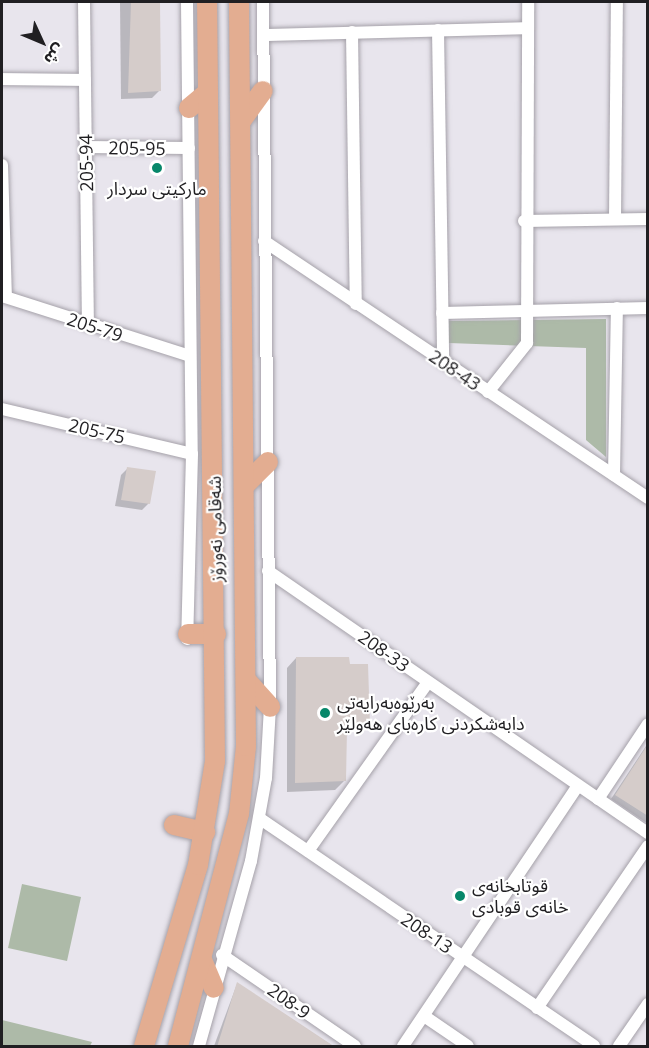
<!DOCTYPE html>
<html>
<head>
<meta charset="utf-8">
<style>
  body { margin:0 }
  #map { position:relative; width:649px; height:1048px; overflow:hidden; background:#e8e5ed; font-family:"Open Sans","Noto Sans Arabic",sans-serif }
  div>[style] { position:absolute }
  .green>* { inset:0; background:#adbaa8 }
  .shadow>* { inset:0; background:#0003 }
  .building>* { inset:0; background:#d5ccca }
  .roads { filter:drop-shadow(0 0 2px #a5a1a9) drop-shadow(0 0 2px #a5a1a9) }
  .street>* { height:12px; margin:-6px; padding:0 6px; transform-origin:6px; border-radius:6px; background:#fff }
  .primary>* { height:20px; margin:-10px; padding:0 10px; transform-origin:10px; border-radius:10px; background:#e3ad91 }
  .dots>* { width:16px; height:16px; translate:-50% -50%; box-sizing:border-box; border:3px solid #fff; border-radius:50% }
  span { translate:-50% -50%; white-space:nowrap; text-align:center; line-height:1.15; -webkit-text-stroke:4.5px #fff; paint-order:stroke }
  .street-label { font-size:18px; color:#201f22 }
  .poi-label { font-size:18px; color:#201f22 }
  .left { translate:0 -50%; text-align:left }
  .frame { position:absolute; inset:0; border:3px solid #201f22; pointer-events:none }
  .north { position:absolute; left:12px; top:12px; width:60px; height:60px; -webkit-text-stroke:4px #fff; paint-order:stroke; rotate:134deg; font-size:16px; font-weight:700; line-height:24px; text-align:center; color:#201f22 }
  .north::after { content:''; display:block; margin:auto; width:21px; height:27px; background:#201f22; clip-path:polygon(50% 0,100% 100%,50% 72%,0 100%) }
</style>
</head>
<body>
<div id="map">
  <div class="green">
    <i style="clip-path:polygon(606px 319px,606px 457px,586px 440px,586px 348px,449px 343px,449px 321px)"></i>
    <i style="clip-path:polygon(22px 884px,81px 897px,67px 961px,8px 948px)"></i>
    <i style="clip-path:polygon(2px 1020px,92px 1042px,90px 1046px,2px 1046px)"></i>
  </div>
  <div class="shadow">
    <i style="clip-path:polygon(120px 2px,159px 2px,159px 91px,152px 98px,121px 99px)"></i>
    <i style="clip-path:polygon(128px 468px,149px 503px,142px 510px,115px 506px,121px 475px)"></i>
    <i style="clip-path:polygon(296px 658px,368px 724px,345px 736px,344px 781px,335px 790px,287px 792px,287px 668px)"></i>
    <i style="clip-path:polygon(648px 743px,648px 824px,611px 799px)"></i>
    <i style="clip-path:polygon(237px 984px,333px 1046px,214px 1046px)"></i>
  </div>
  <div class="building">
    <i style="clip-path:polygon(131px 2px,160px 2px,161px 91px,128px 93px)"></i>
    <i style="clip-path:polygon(127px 467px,156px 471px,150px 504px,121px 500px)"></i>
    <i style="clip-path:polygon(296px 657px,349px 657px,350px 664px,368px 664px,370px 725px,347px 729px,346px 781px,295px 783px)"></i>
    <i style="clip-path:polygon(648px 744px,648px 816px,615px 795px)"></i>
    <i style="clip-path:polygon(237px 982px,302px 1025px,335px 1047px,217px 1047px)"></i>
  </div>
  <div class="roads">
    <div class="street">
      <i style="left:84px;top:2px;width:323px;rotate:89.3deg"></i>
      <i style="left:187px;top:2px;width:452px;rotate:89.4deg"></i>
      <i style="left:192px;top:454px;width:185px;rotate:91.5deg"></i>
      <i style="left:438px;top:30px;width:332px;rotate:89.1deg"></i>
      <i style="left:352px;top:32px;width:272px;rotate:89.2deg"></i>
      <i style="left:264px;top:35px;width:263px;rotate:-1.5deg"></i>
      <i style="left:2px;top:79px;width:83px;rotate:0.7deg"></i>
      <i style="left:86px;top:147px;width:103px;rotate:0.6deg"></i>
      <i style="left:2px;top:165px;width:132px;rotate:88.3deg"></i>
      <i style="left:615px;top:219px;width:217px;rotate:-89.5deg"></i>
      <i style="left:524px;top:221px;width:124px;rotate:-0.9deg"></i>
      <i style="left:264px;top:241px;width:462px;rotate:33.8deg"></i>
      <i style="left:2px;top:296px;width:197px;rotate:17.7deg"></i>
      <i style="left:442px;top:313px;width:206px;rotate:-1.4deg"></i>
      <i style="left:488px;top:392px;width:63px;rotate:-51.5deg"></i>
      <i style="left:527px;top:343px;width:341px;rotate:-89.8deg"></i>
      <i style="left:2px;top:409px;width:195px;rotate:13.3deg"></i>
      <i style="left:614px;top:475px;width:167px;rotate:-89deg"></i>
      <i style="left:268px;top:571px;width:462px;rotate:34.6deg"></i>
      <i style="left:598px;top:799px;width:90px;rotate:-56.3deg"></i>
      <i style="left:259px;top:818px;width:405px;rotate:34.2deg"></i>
      <i style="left:308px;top:851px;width:207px;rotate:-54.6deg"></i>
      <i style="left:222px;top:955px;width:161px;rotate:34.4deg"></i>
      <i style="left:537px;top:1008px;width:196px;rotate:-55.6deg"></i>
      <i style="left:424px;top:1016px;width:53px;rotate:34.3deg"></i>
      <i style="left:199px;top:1046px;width:192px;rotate:-74.3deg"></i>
      <i style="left:251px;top:861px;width:84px;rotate:-79.8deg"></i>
      <i style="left:266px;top:778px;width:71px;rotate:-86.8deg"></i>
      <i style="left:270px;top:707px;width:705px;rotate:-90.57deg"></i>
      <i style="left:403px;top:1046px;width:313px;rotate:-56.1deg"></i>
      <i style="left:619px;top:1046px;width:51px;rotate:-55.4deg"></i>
    </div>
    <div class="primary">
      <i style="left:189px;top:108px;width:25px;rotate:-40deg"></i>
      <i style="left:241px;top:121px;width:37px;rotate:-54deg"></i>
      <i style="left:246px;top:484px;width:31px;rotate:-45deg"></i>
      <i style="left:188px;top:634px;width:28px"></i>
      <i style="left:246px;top:680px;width:36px;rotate:48deg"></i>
      <i style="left:174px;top:825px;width:32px;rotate:13deg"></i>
      <i style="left:202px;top:960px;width:30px;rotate:67deg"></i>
      <i style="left:144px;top:1046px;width:189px;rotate:-73.4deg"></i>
      <i style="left:198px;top:865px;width:105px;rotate:-80.7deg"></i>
      <i style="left:215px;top:761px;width:759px;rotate:-90.6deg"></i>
      <i style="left:178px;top:1046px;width:240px;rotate:-75.3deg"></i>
      <i style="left:239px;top:814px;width:68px;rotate:-84.1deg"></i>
      <i style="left:246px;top:746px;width:744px;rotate:-90.54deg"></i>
    </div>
  </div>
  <div class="dots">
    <i style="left:157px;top:168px;background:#07876a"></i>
    <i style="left:325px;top:713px;background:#07876a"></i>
    <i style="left:460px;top:896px;background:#07876a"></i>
  </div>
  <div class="street-label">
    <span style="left:137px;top:148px;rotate:1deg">205-95</span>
    <span style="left:86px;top:163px;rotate:-91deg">205-94</span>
    <span style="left:95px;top:327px;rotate:18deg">205-79</span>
    <span style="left:455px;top:370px;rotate:34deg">208-43</span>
    <span style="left:97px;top:431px;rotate:13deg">205-75</span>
    <span style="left:215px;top:529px;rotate:-91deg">شەقامی نەورۆز</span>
    <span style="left:384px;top:651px;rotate:35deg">208-33</span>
    <span style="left:427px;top:933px;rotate:34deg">208-13</span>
    <span style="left:289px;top:1001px;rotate:35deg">208-9</span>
  </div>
  <div class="poi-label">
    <span style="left:157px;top:188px">ماركيتى سردار</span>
    <span class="left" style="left:337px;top:713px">بەرێوەبەرایەتی<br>دابەشکردنی کارەبای هەولێر</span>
    <span class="left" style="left:472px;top:896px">قوتابخانەی<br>خانەی قوبادی</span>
  </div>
  <div class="frame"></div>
  <div class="north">ش</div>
</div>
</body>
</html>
